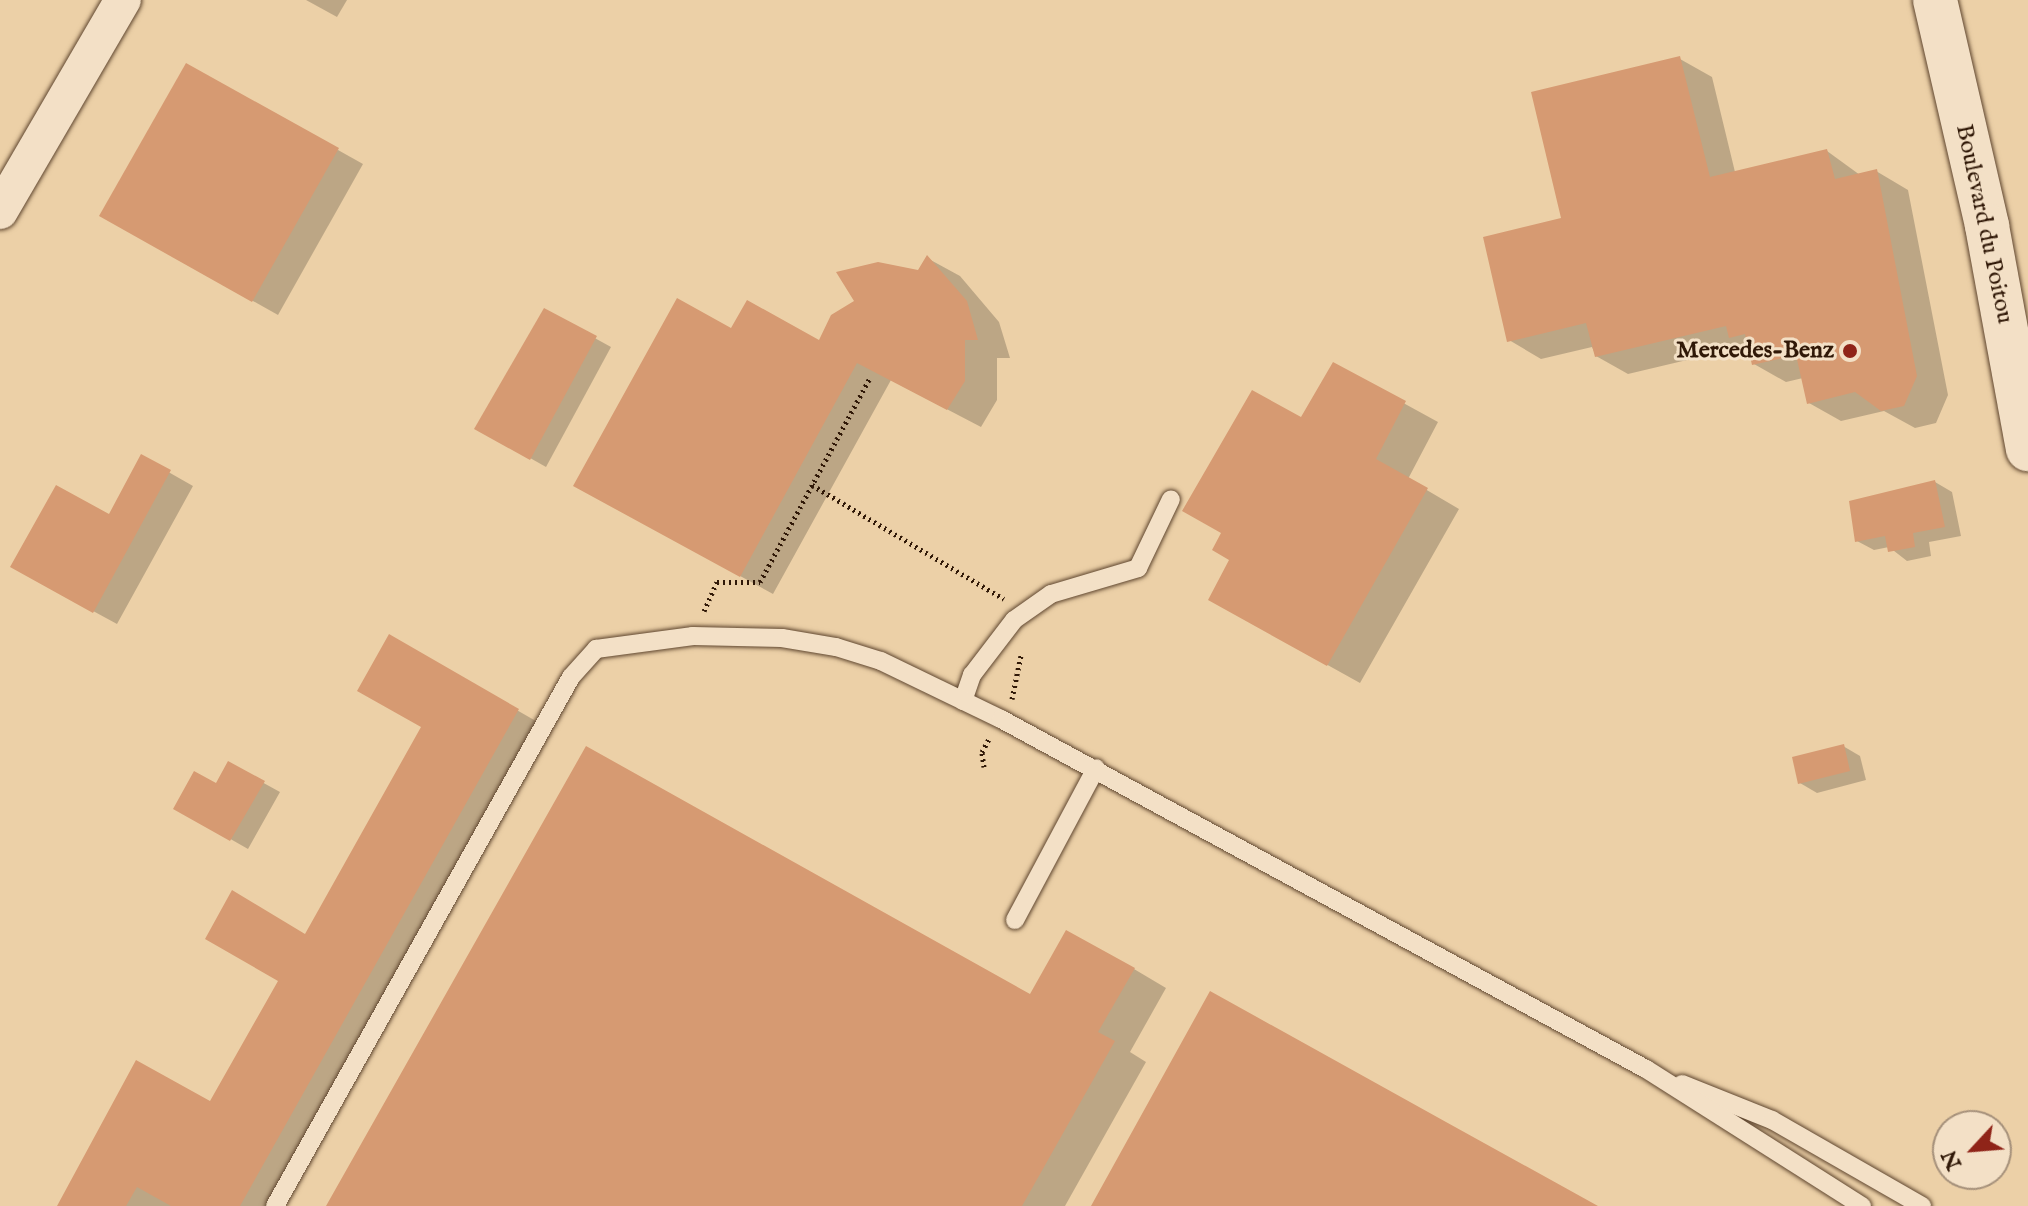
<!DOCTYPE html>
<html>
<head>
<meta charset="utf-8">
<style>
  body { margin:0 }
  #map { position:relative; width:2028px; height:1206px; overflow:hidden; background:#ecd0a7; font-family:"IM FELL English",serif }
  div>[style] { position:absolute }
  .shadow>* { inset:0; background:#0003 }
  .building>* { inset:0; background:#d69a72 }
  .path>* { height:5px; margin-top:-2.5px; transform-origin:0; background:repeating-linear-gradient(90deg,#301807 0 2px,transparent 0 6px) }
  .roads { filter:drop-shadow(0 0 2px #5f462f) drop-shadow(0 0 2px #5f462f) }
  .lane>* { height:18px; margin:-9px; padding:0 9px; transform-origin:9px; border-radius:9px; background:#f3e0c6 }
  .street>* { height:36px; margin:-18px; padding:0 18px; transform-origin:18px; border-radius:18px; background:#f3e0c6 }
  .secondary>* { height:44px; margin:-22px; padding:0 22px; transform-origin:22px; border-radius:22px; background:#f3e0c6 }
  .dots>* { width:22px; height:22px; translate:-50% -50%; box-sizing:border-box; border:4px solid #f3e0c6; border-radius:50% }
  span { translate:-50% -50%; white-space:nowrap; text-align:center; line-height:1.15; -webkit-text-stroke:6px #f3e0c6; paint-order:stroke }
  .street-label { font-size:24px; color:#301807 }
  .poi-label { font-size:24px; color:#301807; font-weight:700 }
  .right { translate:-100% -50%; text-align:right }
  .north { position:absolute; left:1932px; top:1110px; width:80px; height:80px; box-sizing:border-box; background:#f3e0c6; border:2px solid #a5907a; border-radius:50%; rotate:244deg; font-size:22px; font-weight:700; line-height:32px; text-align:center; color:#301807 }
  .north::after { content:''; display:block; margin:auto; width:28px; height:36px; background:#8f2418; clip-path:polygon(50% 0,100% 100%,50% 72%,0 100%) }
</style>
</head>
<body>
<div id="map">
  <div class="shadow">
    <i style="clip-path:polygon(306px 0,347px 0,337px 17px)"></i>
    <i style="clip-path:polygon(1680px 59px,1712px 77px,1735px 172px,1827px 151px,1860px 175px,1876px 171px,1908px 190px,1948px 395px,1936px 423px,1915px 428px,1884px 411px,1841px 421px,1809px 403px,1803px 378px,1786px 382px,1754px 364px,1746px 346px,1628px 374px,1596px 356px,1592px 347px,1541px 359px,1509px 340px,1563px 219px)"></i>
    <i style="clip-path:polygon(338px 150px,363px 164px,278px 315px,102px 216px)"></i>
    <i style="clip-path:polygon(927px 258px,960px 276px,999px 322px,1010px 358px,997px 358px,997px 400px,981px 427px,891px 380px,773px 594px,608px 504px,732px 331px,820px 343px,920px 272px)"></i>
    <i style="clip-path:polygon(544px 310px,611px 347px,546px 467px,477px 428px)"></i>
    <i style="clip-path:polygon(1334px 365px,1438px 422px,1408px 479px,1459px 509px,1360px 683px,1243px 618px,1302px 420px)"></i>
    <i style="clip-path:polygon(142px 457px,193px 486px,117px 624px,36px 580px,109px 517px)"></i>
    <i style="clip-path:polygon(1935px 482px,1952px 492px,1961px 536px,1929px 542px,1931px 556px,1907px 561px,1889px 547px,1874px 550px,1857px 541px)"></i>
    <i style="clip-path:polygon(390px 637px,548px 728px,280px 1206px,59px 1206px,211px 1104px,424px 727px)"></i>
    <i style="clip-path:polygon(1843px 746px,1860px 756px,1866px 780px,1817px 793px,1800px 783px)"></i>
    <i style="clip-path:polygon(229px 764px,280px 792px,248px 849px,176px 808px,216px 785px)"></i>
    <i style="clip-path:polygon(1134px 969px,1166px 988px,1130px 1052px,1146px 1062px,1065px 1206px,328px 1206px)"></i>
  </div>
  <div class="building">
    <i style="clip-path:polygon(1680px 56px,1710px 177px,1827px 149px,1835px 179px,1877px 169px,1917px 376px,1904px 406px,1881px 411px,1855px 392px,1807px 404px,1796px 355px,1752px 365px,1745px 334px,1729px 338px,1726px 326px,1595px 357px,1586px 323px,1507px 342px,1483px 237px,1561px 218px,1531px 92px)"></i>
    <i style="clip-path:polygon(186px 63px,339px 148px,252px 302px,99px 216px)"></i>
    <i style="clip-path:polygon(927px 255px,967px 301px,978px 340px,965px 340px,965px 381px,947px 410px,857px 363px,740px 577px,573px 486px,677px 298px,731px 328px,747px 300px,819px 340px,831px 315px,854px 301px,836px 272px,878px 262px,918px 270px)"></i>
    <i style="clip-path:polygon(544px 308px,597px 336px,530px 460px,474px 429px)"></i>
    <i style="clip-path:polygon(1333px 362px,1406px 401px,1376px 459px,1428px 488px,1327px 666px,1208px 600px,1229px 560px,1212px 550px,1221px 533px,1182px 511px,1252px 390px,1301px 417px)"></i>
    <i style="clip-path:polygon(141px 454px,171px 470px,93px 613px,10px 567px,56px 485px,109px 514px)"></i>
    <i style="clip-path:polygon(1935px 480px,1945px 527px,1913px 533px,1915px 547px,1888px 552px,1885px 536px,1855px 542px,1849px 501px)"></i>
    <i style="clip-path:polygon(389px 634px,519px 709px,240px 1206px,171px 1206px,137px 1187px,126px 1206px,57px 1206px,136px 1060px,210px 1101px,278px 981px,205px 939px,232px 890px,305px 934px,421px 727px,357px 691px)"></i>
    <i style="clip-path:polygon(1844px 744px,1850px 771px,1798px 784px,1792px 757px)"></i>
    <i style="clip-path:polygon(586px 746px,1030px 994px,1066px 930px,1135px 968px,1098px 1032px,1115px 1041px,1022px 1206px,326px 1206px)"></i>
    <i style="clip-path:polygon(228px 761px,265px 781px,230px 841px,173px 809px,194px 771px,216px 783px)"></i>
    <i style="clip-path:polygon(1210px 991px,1446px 1122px,1598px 1206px,1091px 1206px)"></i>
  </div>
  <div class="path">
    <i style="left:812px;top:485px;width:223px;rotate:30.7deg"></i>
    <i style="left:704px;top:611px;width:32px;rotate:-66deg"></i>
    <i style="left:717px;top:582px;width:43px"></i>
    <i style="left:760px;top:582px;width:232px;rotate:-61.7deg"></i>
    <i style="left:1012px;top:699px;width:45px;rotate:-78.4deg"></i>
    <i style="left:984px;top:767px;width:15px;rotate:-98deg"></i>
    <i style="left:982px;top:752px;width:15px;rotate:-62deg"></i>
  </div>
  <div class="roads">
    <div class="lane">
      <i style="left:963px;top:701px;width:28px;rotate:-71deg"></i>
      <i style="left:972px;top:675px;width:69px;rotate:-52.6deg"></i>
      <i style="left:1014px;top:620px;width:45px;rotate:-35.1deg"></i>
      <i style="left:1051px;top:594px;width:91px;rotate:-16.6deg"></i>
      <i style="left:1138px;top:568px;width:76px;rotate:-64.4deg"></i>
      <i style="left:1015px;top:920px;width:172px;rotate:-61.9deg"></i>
      <i style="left:1682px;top:1084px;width:97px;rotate:21.8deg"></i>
      <i style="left:1772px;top:1120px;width:173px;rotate:29.8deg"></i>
      <i style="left:275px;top:1206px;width:606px;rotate:-60.77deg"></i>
      <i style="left:571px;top:677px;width:38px;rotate:-48deg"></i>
      <i style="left:596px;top:649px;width:98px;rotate:-7.6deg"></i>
      <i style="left:693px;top:636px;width:89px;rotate:1.3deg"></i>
      <i style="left:782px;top:638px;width:55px;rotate:9.5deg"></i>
      <i style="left:836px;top:647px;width:47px;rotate:17.3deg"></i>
      <i style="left:881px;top:661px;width:133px;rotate:25.8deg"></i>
      <i style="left:1001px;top:719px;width:734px;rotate:28.49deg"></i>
      <i style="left:1646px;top:1069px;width:256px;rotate:32.4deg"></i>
    </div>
    <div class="street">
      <i style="left:0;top:211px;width:244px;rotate:-59.8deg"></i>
    </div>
    <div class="secondary">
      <i style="left:1935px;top:0;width:232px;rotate:77deg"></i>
      <i style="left:1987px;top:226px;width:227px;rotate:79.6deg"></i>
    </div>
  </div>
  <div class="dots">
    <i style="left:1850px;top:351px;background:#8f2418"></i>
  </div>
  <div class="street-label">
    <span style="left:1984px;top:224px;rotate:78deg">Boulevard du Poitou</span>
  </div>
  <div class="poi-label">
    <span class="right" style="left:1834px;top:351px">Mercedes-Benz</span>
  </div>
  <div class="north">N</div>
</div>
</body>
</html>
